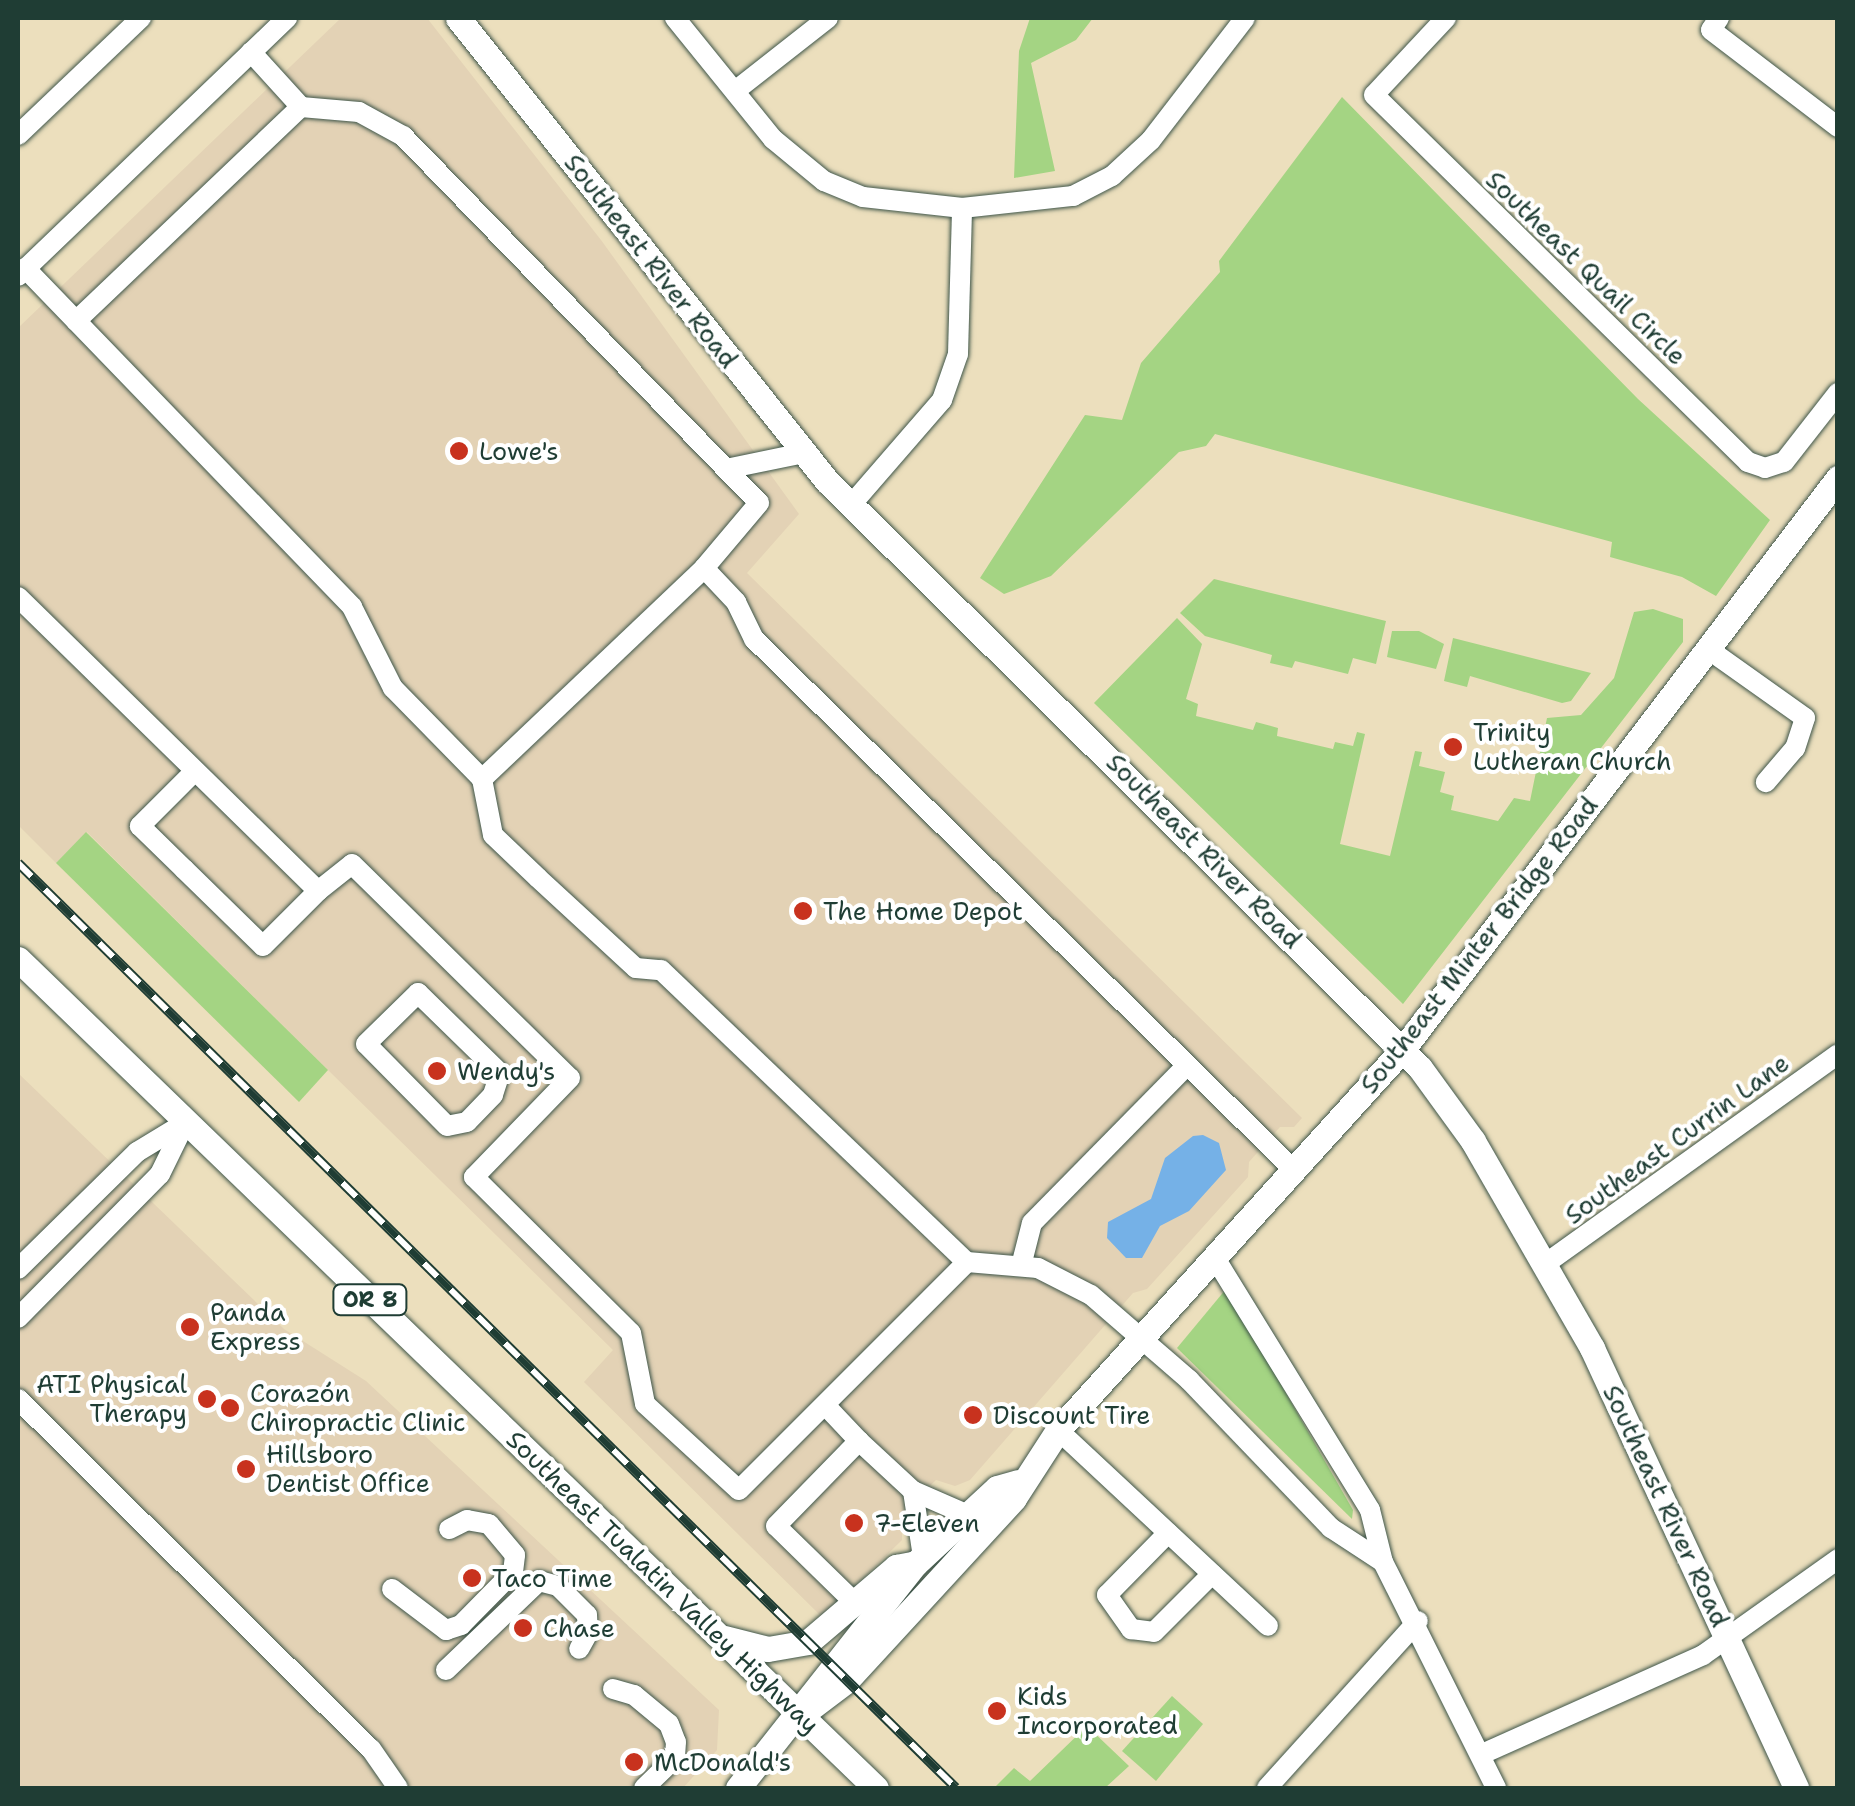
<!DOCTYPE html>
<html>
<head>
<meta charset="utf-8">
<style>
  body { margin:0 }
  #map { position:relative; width:1855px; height:1806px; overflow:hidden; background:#ecdfbd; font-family:"Shantell Sans",sans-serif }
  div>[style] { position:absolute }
  .built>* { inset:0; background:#e3d2b5 }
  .green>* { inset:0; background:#a4d483 }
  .water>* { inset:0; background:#75b1e7 }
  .roads { filter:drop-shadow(0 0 2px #3e5549) drop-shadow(0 0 2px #3e5549) }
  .minor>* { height:20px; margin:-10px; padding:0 10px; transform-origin:10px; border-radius:10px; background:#fff }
  .major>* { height:25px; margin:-12.5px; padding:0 12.5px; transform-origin:12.5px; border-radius:12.5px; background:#fff }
  .rail>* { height:10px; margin-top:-5px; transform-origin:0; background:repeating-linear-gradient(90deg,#fff 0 19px,#1f3d34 0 38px); box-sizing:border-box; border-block:2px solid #1f3d34 }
  .dots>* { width:28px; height:28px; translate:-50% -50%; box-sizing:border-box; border:5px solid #fff; border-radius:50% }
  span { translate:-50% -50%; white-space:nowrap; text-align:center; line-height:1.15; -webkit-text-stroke:8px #fff; paint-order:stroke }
  .shield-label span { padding:2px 8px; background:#fff; border:2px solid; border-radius:8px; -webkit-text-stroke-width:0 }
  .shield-label { font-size:22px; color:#1f3d34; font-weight:700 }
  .street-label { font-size:25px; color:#1f3d34 }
  .poi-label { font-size:25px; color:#1f3d34 }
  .left { translate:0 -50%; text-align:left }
  .right { translate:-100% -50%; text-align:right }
  .frame { position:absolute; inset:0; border:20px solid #1f3d34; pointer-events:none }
</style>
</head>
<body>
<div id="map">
  <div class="built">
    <i style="clip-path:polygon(341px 18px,427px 18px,601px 240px,799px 514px,747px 573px,1302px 1118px,1294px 1127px,1280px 1127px,1249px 1162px,1248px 1177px,1147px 1289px,1133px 1293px,970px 1480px,955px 1486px,936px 1480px,902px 1513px,902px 1540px,823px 1618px,584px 1382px,613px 1350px,328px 1070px,87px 832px,56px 863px,18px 825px,18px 328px)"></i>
    <i style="clip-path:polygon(18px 1073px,284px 1329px,366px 1381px,719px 1710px,717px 1750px,683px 1788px,18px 1788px)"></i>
  </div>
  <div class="green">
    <i style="clip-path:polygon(1030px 18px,1093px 18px,1076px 40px,1031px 63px,1055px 171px,1014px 178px,1019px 51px)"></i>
    <i style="clip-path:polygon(1342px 97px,1638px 399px,1770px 520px,1716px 596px,1682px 577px,1610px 557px,1612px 542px,1215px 434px,1206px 446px,1179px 452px,1051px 576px,1004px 594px,980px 578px,1085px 415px,1122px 420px,1141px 363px,1220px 272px,1219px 261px)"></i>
    <i style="clip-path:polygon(1214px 579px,1386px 621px,1376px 664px,1353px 658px,1348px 674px,1295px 661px,1292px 668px,1270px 663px,1272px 655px,1205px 636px,1180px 613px)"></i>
    <i style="clip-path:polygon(1653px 609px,1683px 619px,1683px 642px,1403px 1004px,1094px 703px,1177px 618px,1202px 644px,1186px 699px,1198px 704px,1196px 716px,1253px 730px,1256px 722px,1278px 728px,1277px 736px,1333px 749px,1335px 742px,1353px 746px,1357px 732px,1365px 734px,1340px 844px,1390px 856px,1415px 751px,1422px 752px,1419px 766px,1445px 772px,1440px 792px,1454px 796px,1451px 810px,1498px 821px,1514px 798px,1530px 801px,1547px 718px,1581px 715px,1614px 678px,1634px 612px)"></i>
    <i style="clip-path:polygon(1392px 631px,1419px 631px,1444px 644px,1436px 669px,1387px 657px)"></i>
    <i style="clip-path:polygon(1453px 638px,1591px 673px,1571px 701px,1562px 703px,1470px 676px,1467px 687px,1444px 681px)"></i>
    <i style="clip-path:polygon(86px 832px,328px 1070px,299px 1102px,56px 863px)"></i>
    <i style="clip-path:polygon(1226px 1289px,1353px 1510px,1352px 1519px,1177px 1348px)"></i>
    <i style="clip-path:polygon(1172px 1696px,1203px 1724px,1156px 1781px,1122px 1751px)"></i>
    <i style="clip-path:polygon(1087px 1726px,1129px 1766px,1105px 1788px,996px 1786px,1014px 1768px,1030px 1781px)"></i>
  </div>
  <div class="water">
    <i style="clip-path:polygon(1203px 1135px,1219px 1143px,1226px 1170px,1189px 1211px,1160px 1226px,1142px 1258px,1126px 1258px,1107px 1238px,1108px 1222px,1151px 1199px,1165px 1158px,1193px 1136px)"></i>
  </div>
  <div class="roads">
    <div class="minor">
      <i style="left:675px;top:18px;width:156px;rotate:51deg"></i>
      <i style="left:773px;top:139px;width:66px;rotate:39.5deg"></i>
      <i style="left:824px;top:181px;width:42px;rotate:22.3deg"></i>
      <i style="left:863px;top:197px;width:100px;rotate:6.3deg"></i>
      <i style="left:962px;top:208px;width:112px;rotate:-6.2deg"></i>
      <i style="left:1073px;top:196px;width:44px;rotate:-27.1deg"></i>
      <i style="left:1112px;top:176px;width:53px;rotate:-42.7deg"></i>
      <i style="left:1151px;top:140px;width:154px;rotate:-52.4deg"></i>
      <i style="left:1446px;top:18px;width:105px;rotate:133.1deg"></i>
      <i style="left:1374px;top:95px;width:524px;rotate:44.46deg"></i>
      <i style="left:1748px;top:462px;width:18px;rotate:19deg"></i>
      <i style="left:1765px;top:468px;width:20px;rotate:-18deg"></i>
      <i style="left:1784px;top:462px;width:88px;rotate:-52deg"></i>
      <i style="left:1719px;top:18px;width:14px;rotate:124deg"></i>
      <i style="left:1711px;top:30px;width:160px;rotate:37.4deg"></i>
      <i style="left:251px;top:52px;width:74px;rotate:47.7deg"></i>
      <i style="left:301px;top:107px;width:58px;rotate:4.9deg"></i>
      <i style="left:359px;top:112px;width:50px;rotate:28.6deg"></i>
      <i style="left:403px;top:136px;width:511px;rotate:45.87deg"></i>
      <i style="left:759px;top:503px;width:85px;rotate:130.2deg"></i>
      <i style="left:704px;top:568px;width:47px;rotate:46.7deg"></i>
      <i style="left:736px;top:602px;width:41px;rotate:64.1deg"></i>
      <i style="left:754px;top:639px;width:759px;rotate:44.52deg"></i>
      <i style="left:735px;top:91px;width:118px;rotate:-38.1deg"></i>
      <i style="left:18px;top:135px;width:170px;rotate:-43.6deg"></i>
      <i style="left:25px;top:268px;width:471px;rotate:46deg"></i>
      <i style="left:352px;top:607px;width:91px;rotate:63.2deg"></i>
      <i style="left:393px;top:688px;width:127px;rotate:45.6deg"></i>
      <i style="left:482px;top:779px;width:57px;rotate:78.9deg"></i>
      <i style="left:493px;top:835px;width:62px;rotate:43.7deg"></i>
      <i style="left:538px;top:878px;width:133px;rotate:42.6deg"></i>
      <i style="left:636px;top:968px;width:25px;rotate:5deg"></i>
      <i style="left:661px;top:970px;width:423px;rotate:43.7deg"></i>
      <i style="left:967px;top:1262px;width:71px;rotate:4.8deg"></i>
      <i style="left:1038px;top:1268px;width:59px;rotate:27deg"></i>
      <i style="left:1091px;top:1295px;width:130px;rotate:40.9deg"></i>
      <i style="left:1189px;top:1380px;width:205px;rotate:46.2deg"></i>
      <i style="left:1331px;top:1528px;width:62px;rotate:33.2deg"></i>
      <i style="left:18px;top:276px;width:373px;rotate:-43.8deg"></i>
      <i style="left:76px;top:321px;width:311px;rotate:-43.6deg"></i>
      <i style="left:726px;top:469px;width:80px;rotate:-11.6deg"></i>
      <i style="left:851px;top:505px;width:139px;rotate:-49.1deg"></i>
      <i style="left:942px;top:400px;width:49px;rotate:-70.8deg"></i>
      <i style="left:958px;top:354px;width:146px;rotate:-88.4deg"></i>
      <i style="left:18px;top:597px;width:420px;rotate:44.4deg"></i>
      <i style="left:318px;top:891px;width:43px;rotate:-38.5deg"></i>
      <i style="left:352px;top:864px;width:305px;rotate:44.5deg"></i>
      <i style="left:570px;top:1078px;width:138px;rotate:134.1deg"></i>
      <i style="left:474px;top:1177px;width:221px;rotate:44.8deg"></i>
      <i style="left:631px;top:1333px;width:72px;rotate:78.8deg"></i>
      <i style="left:645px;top:1404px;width:127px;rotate:42.5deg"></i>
      <i style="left:739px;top:1490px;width:322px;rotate:-45deg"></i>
      <i style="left:1708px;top:649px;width:119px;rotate:35.4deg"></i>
      <i style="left:1805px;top:718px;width:32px;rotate:108deg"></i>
      <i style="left:1795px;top:748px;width:45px;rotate:130.5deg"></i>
      <i style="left:195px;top:771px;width:78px;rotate:135deg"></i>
      <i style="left:140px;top:826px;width:62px;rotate:44.3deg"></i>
      <i style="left:184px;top:869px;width:110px;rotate:44.3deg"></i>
      <i style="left:263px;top:946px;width:78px;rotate:-45deg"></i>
      <i style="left:482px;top:779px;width:306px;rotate:-43.5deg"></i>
      <i style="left:418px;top:993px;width:115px;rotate:44.3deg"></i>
      <i style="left:500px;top:1073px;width:23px;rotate:108deg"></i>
      <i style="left:493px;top:1095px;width:37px;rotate:134deg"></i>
      <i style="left:467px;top:1122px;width:20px;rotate:169deg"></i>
      <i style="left:447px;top:1126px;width:115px;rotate:-134.6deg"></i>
      <i style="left:366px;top:1044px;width:73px;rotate:-44.4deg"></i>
      <i style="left:1215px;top:1258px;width:296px;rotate:58.4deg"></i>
      <i style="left:1370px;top:1510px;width:54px;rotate:76deg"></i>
      <i style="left:1383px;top:1562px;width:253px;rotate:63.4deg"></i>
      <i style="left:1545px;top:1264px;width:360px;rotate:-35.6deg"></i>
      <i style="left:1021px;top:1266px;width:44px;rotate:-75.7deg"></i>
      <i style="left:1032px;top:1223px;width:221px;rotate:-45.5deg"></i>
      <i style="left:18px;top:1269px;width:167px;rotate:-44.5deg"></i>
      <i style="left:137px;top:1152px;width:54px;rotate:-31.3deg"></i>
      <i style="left:18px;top:1318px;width:202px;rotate:-45.4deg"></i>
      <i style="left:160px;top:1174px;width:57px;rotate:-63.9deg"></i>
      <i style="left:18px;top:1399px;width:497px;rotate:44.8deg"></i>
      <i style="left:371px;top:1749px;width:47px;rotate:55.3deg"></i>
      <i style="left:825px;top:1405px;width:50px;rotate:46.6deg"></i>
      <i style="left:1058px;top:1430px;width:287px;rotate:43deg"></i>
      <i style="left:913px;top:1491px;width:67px;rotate:81.4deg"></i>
      <i style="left:1168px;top:1533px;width:87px;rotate:134.5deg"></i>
      <i style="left:1107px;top:1595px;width:42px;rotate:54.8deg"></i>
      <i style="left:1131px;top:1629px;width:23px;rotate:7deg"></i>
      <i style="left:1154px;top:1632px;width:82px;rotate:-45deg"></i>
      <i style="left:392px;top:1589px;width:68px;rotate:37.2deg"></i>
      <i style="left:446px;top:1630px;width:16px;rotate:-18deg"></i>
      <i style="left:461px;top:1625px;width:74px;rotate:-45.5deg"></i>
      <i style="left:513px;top:1572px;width:17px;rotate:-83deg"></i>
      <i style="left:515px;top:1555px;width:40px;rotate:-130deg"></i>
      <i style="left:489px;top:1524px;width:22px;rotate:-170deg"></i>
      <i style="left:467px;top:1520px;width:20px;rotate:153deg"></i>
      <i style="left:855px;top:1603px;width:110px;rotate:-135.7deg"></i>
      <i style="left:776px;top:1526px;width:119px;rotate:-45.7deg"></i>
      <i style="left:859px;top:1441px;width:74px;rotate:42.8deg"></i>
      <i style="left:913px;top:1491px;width:60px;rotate:23.6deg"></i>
      <i style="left:446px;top:1670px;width:129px;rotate:-43.7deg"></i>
      <i style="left:539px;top:1581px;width:20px;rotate:15deg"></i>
      <i style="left:558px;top:1586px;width:41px;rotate:45deg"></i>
      <i style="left:587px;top:1615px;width:18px;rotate:87deg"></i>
      <i style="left:588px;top:1633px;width:18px;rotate:119deg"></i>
      <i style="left:613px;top:1689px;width:22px;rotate:16deg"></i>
      <i style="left:634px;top:1695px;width:45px;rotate:39.6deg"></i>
      <i style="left:669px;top:1724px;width:19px;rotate:69deg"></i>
      <i style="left:676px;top:1742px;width:16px;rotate:94deg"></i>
      <i style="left:675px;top:1758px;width:43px;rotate:135.9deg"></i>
      <i style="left:1482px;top:1754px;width:242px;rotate:-24.1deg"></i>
      <i style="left:1703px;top:1655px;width:166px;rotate:-35.4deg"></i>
      <i style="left:1267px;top:1788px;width:225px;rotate:-47.9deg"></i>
    </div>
    <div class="major">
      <i style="left:458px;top:18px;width:592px;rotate:51.45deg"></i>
      <i style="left:827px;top:481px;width:834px;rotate:44.71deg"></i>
      <i style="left:1420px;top:1068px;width:90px;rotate:54deg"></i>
      <i style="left:1473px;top:1141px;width:239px;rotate:60.1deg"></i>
      <i style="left:1592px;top:1348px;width:485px;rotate:65.1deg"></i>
      <i style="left:18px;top:959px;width:1193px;rotate:44.02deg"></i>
      <i style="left:724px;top:1638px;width:45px;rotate:14deg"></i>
      <i style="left:768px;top:1649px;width:41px;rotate:-9.9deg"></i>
      <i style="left:808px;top:1642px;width:116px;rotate:-40.4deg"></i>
      <i style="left:896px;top:1567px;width:20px;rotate:-11deg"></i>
      <i style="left:801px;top:1715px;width:56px;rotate:-37.1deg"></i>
      <i style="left:846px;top:1681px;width:248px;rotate:-47.4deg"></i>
      <i style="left:1014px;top:1498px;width:81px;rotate:-57.1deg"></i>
      <i style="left:1058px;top:1430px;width:514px;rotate:-47.84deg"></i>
      <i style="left:1403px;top:1049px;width:718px;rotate:-52.7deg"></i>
      <i style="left:738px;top:1788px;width:287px;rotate:-51.7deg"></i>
      <i style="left:916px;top:1563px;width:110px;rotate:-42.8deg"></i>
      <i style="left:997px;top:1488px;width:22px;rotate:-16deg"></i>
    </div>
  </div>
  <div class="rail">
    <i style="left:18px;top:863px;width:1317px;rotate:44.6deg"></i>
  </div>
  <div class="dots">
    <i style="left:459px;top:451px;background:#c8321e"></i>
    <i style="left:1453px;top:747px;background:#c8321e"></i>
    <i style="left:803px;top:911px;background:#c8321e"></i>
    <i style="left:437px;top:1071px;background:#c8321e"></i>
    <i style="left:190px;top:1327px;background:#c8321e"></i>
    <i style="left:207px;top:1399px;background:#c8321e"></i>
    <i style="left:230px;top:1408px;background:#c8321e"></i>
    <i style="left:973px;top:1415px;background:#c8321e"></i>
    <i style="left:246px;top:1469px;background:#c8321e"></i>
    <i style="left:854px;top:1523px;background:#c8321e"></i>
    <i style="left:472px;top:1578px;background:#c8321e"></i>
    <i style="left:523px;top:1628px;background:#c8321e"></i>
    <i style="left:997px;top:1711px;background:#c8321e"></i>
    <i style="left:634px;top:1762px;background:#c8321e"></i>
  </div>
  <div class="shield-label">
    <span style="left:370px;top:1300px">OR 8</span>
  </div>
  <div class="street-label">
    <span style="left:651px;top:261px;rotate:52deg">Southeast River Road</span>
    <span style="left:1586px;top:268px;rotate:44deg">Southeast Quail Circle</span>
    <span style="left:1204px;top:851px;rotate:45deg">Southeast River Road</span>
    <span style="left:1479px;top:945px;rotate:-52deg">Southeast Minter Bridge Road</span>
    <span style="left:1677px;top:1139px;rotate:-36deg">Southeast Currin Lane</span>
    <span style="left:1666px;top:1506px;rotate:65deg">Southeast River Road</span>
    <span style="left:663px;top:1582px;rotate:44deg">Southeast Tualatin Valley Highway</span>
  </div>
  <div class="poi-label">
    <span class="left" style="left:479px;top:451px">Lowe's</span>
    <span class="left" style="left:1473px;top:747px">Trinity<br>Lutheran Church</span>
    <span class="left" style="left:823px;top:911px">The Home Depot</span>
    <span class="left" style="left:457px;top:1071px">Wendy's</span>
    <span class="left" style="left:210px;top:1327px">Panda<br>Express</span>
    <span class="right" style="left:187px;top:1399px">ATI Physical<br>Therapy</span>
    <span class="left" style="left:250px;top:1408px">Corazón<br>Chiropractic Clinic</span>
    <span class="left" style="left:993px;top:1415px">Discount Tire</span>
    <span class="left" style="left:266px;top:1469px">Hillsboro<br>Dentist Office</span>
    <span class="left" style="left:874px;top:1523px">7-Eleven</span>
    <span class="left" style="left:492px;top:1578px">Taco Time</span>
    <span class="left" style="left:543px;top:1628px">Chase</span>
    <span class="left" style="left:1017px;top:1711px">Kids<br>Incorporated</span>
    <span class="left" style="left:654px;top:1762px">McDonald's</span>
  </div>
  <div class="frame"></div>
</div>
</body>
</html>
